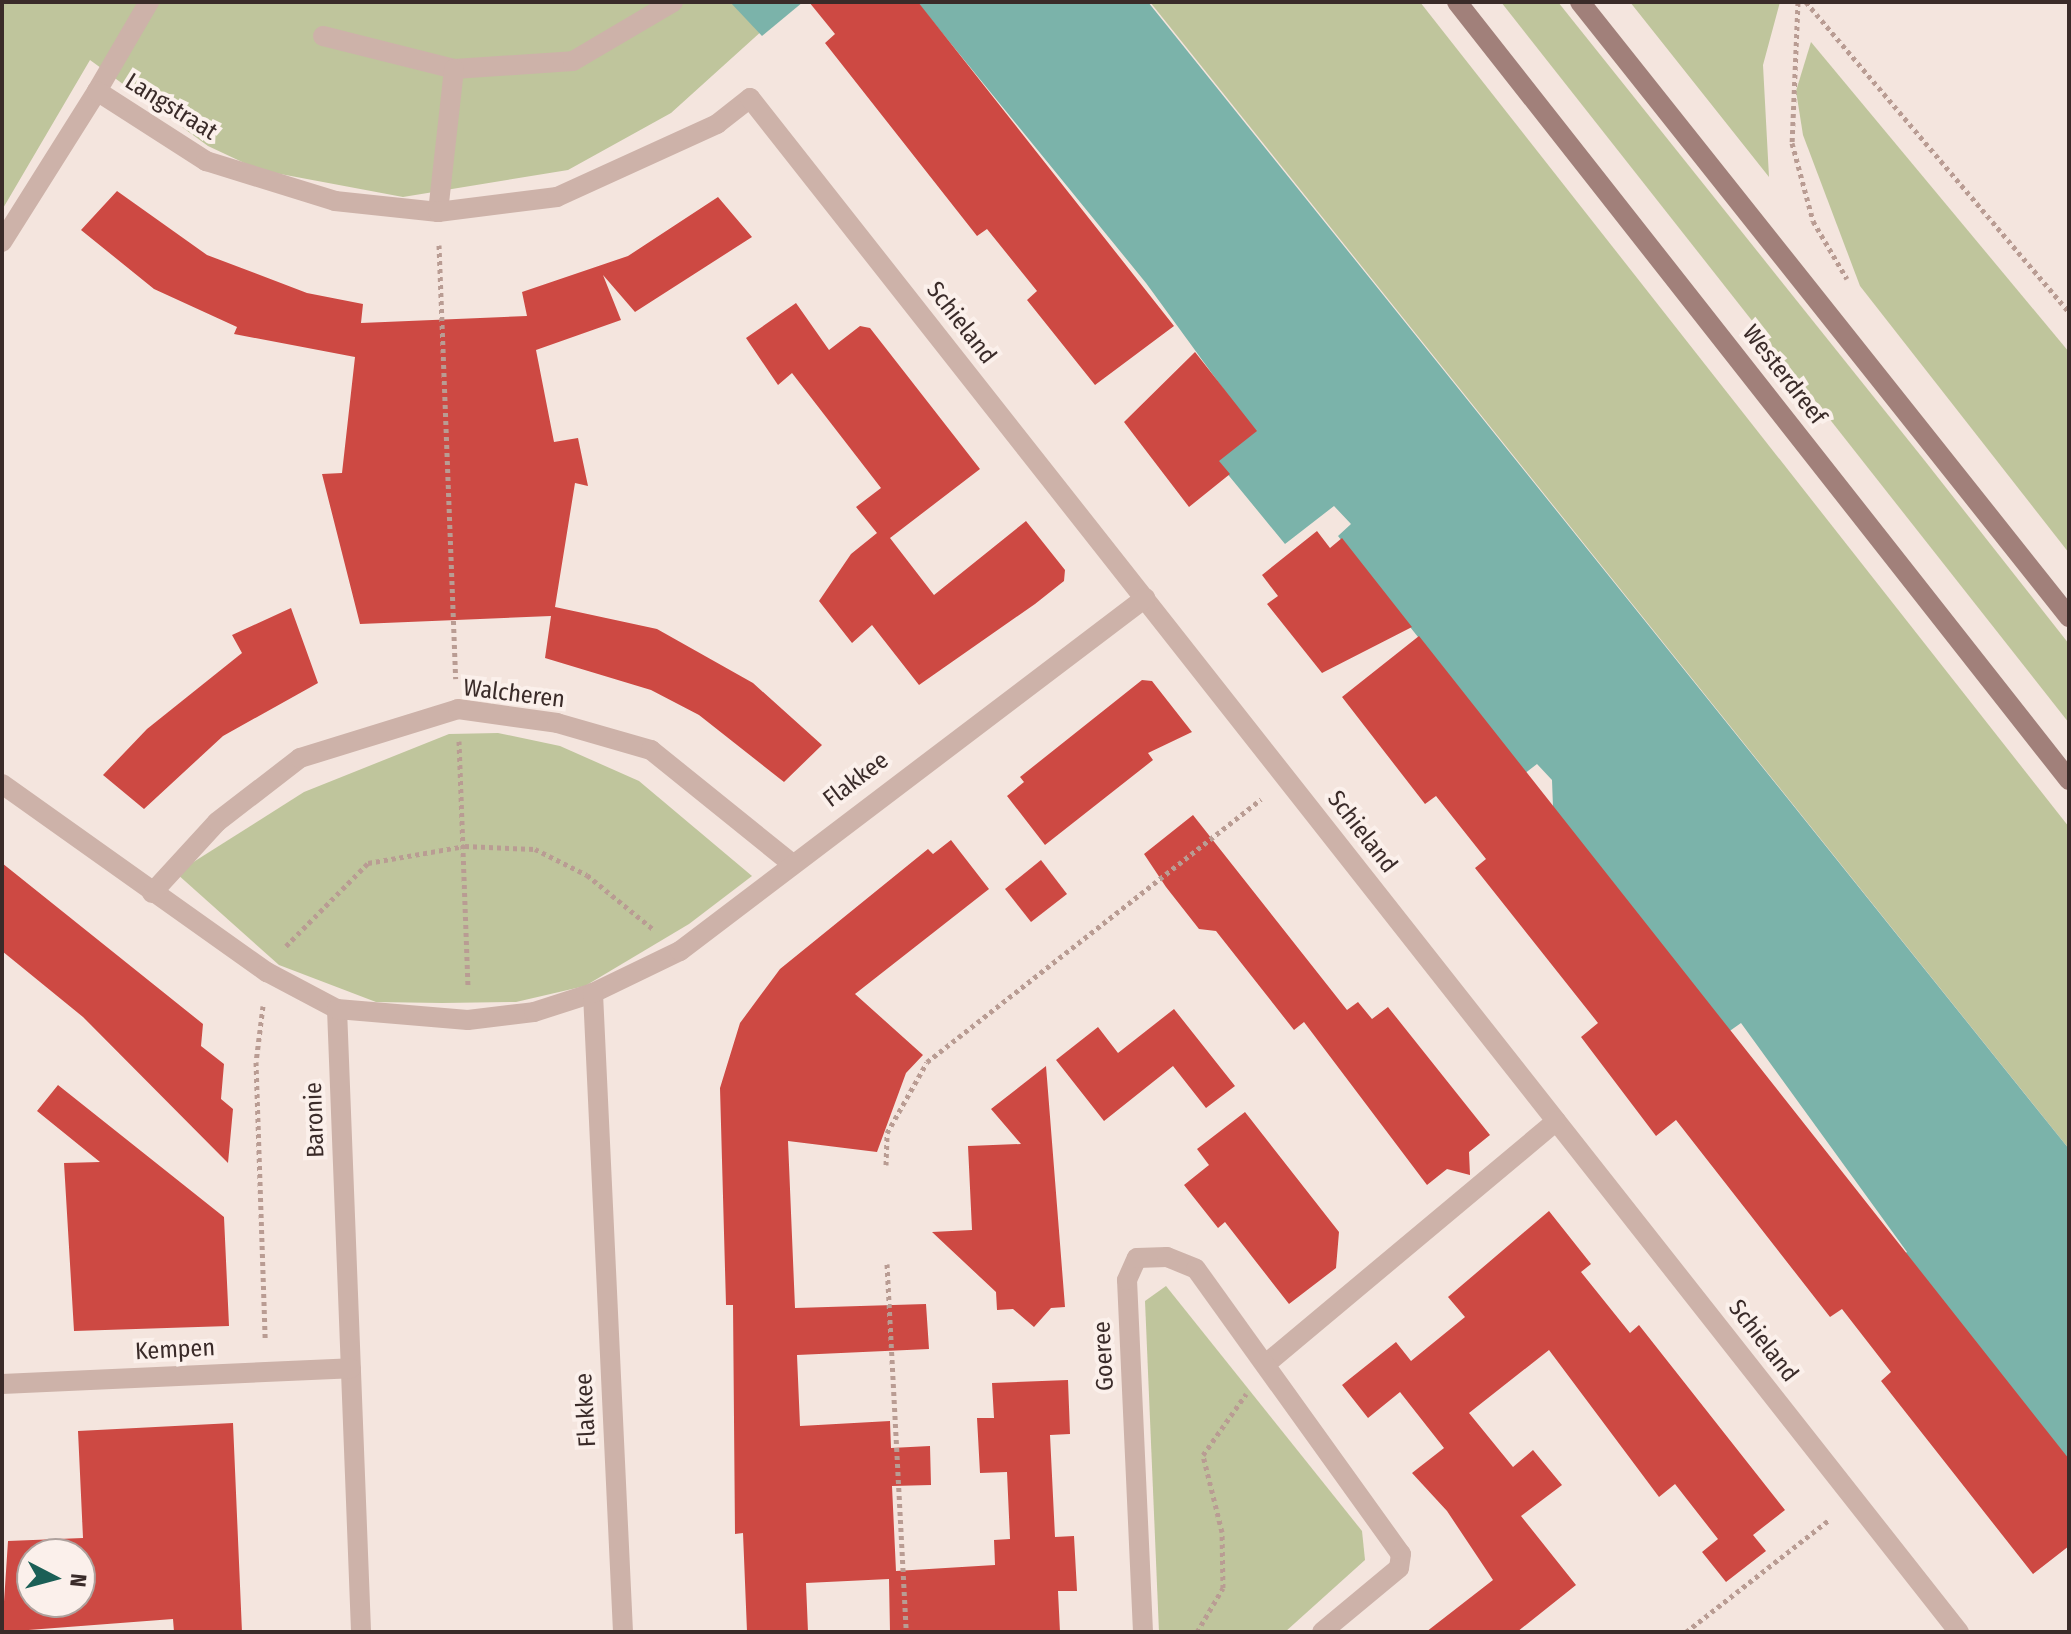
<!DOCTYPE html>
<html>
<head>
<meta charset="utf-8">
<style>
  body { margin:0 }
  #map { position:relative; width:2071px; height:1634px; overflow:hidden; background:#f4e5de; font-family:"Fira Sans Condensed",sans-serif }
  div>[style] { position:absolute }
  .green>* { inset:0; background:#bfc59c }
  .water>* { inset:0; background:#7bb3aa }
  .building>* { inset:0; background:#cd4943 }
  .path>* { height:5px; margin-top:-2.5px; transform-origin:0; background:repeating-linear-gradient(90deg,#b99c93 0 4px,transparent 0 8px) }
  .lane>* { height:20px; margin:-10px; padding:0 10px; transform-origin:10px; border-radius:10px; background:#cdb2a9 }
  .street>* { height:20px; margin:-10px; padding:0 10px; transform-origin:10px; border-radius:10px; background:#cdb2a9 }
  .secondary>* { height:20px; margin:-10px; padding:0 10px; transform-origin:10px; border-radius:10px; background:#a1807a }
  span { translate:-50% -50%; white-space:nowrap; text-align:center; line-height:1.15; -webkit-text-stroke:8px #fbf0eb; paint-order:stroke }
  .street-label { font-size:24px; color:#3a2b29 }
  .frame { position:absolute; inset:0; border:4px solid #3a2b29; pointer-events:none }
  .north { position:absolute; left:16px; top:1538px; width:80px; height:80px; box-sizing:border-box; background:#fbf0eb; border:2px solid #aea19d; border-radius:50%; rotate:96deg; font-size:22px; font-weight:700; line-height:32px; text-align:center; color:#3a2b29 }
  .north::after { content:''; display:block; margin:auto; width:28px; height:36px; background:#1b5f56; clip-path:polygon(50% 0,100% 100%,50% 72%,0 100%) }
</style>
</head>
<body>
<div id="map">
  <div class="green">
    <i style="clip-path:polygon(2px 2px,794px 2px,671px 113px,568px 170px,403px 197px,259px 170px,208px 146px,90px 60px,2px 210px)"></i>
    <i style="clip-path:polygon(1150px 2px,1420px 2px,2069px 827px,2069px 1149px)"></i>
    <i style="clip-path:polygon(1501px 2px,1558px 2px,1925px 461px,2069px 644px,2069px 723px)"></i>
    <i style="clip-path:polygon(1630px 2px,1780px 2px,1763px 65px,1769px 177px)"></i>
    <i style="clip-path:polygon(1811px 42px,2069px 352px,2069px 553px,1860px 286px,1803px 135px,1796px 91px)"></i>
    <i style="clip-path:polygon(498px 733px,560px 746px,639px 781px,752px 876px,689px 924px,585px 986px,516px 1002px,442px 1003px,376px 1002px,279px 965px,176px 873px,304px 792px,449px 734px)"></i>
    <i style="clip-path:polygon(1166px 1286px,1362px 1531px,1365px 1560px,1285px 1632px,1159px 1632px,1145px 1301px)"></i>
  </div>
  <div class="water">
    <i style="clip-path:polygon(730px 2px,803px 2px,762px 36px)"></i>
    <i style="clip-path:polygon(917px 2px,1148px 2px,2069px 1149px,2069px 1461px,1866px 1285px,1907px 1252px,1741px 1023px,1690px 1059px,1553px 808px,1552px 780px,1537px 764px,1488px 802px,1498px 738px,1338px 536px,1351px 524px,1334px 506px,1285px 544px,1216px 460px,1254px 431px,1146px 283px)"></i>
  </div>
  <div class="building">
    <i style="clip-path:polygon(809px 2px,918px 2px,1174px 326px,1095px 385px,1027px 300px,1037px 291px,987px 229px,977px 236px,825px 43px,835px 34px)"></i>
    <i style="clip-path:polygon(117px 191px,207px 255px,307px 293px,363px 304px,361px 323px,527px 316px,522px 292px,628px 256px,718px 197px,752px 237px,635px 312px,603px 275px,621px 320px,536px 350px,554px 442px,578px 438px,588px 486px,575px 483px,555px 607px,657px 629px,753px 683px,822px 745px,784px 782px,699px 715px,651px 690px,545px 658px,551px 616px,360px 624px,322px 474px,342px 473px,355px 357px,234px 334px,237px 327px,154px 289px,81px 230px)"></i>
    <i style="clip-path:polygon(796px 303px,829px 350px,860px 326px,870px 328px,980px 469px,890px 538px,934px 595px,1026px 521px,1065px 570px,1064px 581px,1035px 604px,919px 685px,872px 625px,852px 643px,819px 601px,851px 554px,877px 533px,856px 507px,881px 488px,792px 373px,778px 385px,746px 338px)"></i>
    <i style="clip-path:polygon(1195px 352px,1257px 431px,1219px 461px,1230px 474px,1189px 507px,1124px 422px)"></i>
    <i style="clip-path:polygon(1317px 531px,1330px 548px,1342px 538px,1412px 627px,1322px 673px,1267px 604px,1278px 596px,1262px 575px)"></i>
    <i style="clip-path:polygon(291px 608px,318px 683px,223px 736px,144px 809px,103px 775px,147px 729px,242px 653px,232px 635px)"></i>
    <i style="clip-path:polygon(1419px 636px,2069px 1459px,2069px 1546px,2033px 1574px,1881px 1381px,1891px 1372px,1842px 1309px,1830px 1317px,1676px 1120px,1656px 1136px,1581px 1037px,1598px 1023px,1475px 868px,1486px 859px,1436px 796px,1425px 804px,1342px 697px)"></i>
    <i style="clip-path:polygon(1142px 680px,1152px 681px,1192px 732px,1148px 753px,1153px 760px,1045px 845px,1007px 796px,1024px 782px,1020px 777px)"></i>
    <i style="clip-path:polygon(1193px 815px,1347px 1010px,1358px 1002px,1372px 1019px,1388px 1007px,1490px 1135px,1469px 1152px,1470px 1175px,1447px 1169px,1427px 1185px,1304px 1022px,1294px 1030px,1216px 931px,1199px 929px,1166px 887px,1144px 854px)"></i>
    <i style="clip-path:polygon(951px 840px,989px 889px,855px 994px,923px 1055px,906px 1073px,877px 1152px,788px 1141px,795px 1308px,926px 1304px,929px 1349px,797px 1355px,800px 1426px,890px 1421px,891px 1448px,930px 1446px,931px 1485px,892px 1486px,896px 1571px,995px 1565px,994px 1540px,1010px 1539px,1007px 1472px,980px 1473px,977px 1418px,994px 1418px,992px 1383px,1068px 1380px,1070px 1434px,1050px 1435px,1055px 1537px,1074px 1536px,1077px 1591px,1058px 1591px,1060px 1632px,890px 1632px,889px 1579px,806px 1583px,808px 1632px,747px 1632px,743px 1533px,735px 1534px,733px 1305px,726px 1305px,720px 1088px,740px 1023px,780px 969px,928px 849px,933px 854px)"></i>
    <i style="clip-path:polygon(1041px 860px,1067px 894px,1031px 922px,1005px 889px)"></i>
    <i style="clip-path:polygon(2px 863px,203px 1024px,201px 1046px,224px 1064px,221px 1099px,233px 1109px,228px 1163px,83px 1017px,2px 951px)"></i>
    <i style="clip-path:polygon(1174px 1009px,1235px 1086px,1206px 1108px,1173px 1066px,1104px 1121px,1056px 1060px,1098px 1027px,1118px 1053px)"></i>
    <i style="clip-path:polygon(1046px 1066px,1065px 1307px,1051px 1308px,1034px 1327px,1013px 1309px,997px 1310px,996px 1292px,932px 1232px,972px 1230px,968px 1146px,1021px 1144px,991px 1109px)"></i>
    <i style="clip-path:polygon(58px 1085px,224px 1217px,229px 1326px,74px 1331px,64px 1163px,100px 1162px,37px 1111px)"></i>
    <i style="clip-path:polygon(1245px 1112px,1339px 1232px,1336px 1268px,1289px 1304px,1225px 1222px,1218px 1228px,1184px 1185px,1209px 1165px,1197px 1149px)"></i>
    <i style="clip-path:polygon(1549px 1211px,1591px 1264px,1581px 1272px,1630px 1333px,1639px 1325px,1785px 1510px,1753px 1535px,1766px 1551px,1726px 1582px,1702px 1552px,1718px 1539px,1675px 1484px,1659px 1497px,1549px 1350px,1469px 1413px,1513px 1467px,1533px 1450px,1562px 1485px,1521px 1516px,1576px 1585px,1517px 1632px,1426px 1632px,1493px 1580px,1447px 1511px,1412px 1473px,1444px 1448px,1400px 1392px,1368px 1418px,1342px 1385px,1396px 1342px,1411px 1361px,1465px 1317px,1448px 1297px)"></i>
    <i style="clip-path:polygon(evenodd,233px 1423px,242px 1632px,174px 1632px,173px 1619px,2px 1632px,8px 1541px,83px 1538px,78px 1431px,233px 1423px,32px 1554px,80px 1554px,80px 1602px,32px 1602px,32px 1554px)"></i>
  </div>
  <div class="path">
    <i style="left:1798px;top:2px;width:141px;rotate:92.4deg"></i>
    <i style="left:1792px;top:143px;width:81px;rotate:74.9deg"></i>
    <i style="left:1813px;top:221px;width:67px;rotate:59.6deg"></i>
    <i style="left:1806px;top:2px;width:407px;rotate:49.7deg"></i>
    <i style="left:439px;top:245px;width:434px;rotate:87.8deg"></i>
    <i style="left:459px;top:741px;width:246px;rotate:87.9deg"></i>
    <i style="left:286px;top:946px;width:117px;rotate:-45.3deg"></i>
    <i style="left:368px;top:863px;width:98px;rotate:-9.9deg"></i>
    <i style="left:465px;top:846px;width:70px;rotate:2.5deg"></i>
    <i style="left:535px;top:849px;width:58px;rotate:26.6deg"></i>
    <i style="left:587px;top:875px;width:85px;rotate:39.3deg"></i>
    <i style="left:263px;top:1006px;width:56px;rotate:97.1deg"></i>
    <i style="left:256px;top:1062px;width:277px;rotate:88.1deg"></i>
    <i style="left:886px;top:1165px;width:32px;rotate:-88deg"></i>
    <i style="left:887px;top:1133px;width:81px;rotate:-60.6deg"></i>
    <i style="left:927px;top:1062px;width:425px;rotate:-38.2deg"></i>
    <i style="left:887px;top:1264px;width:368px;rotate:87deg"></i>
    <i style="left:1197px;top:1632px;width:51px;rotate:-59.4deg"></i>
    <i style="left:1223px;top:1588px;width:56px;rotate:-91deg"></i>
    <i style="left:1222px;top:1532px;width:79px;rotate:-103.9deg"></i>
    <i style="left:1203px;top:1455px;width:75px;rotate:-54.8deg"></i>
    <i style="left:1686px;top:1632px;width:182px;rotate:-38.1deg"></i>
  </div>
  <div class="lane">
    <i style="left:323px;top:36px;width:135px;rotate:14.1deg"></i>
    <i style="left:454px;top:69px;width:119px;rotate:-3.8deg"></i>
    <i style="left:573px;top:61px;width:116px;rotate:-30.5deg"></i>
    <i style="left:97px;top:91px;width:103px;rotate:-59.7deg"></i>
    <i style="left:438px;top:212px;width:144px;rotate:-83.6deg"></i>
  </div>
  <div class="street">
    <i style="left:2px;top:242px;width:178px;rotate:-57.8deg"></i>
    <i style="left:97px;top:91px;width:130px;rotate:32.7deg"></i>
    <i style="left:206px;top:161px;width:135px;rotate:17.2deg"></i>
    <i style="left:335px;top:201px;width:104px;rotate:6.1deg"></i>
    <i style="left:438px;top:212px;width:120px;rotate:-7.2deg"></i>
    <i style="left:557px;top:197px;width:176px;rotate:-24.5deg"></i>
    <i style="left:717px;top:124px;width:42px;rotate:-38.2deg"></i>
    <i style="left:750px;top:98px;width:1953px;rotate:51.76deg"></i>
    <i style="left:2px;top:784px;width:325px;rotate:35.4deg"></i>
    <i style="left:267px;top:972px;width:79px;rotate:27.9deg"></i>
    <i style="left:337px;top:1009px;width:623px;rotate:87.79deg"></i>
    <i style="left:152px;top:893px;width:96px;rotate:-47.5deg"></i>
    <i style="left:217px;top:822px;width:105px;rotate:-37.6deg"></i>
    <i style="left:300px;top:758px;width:165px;rotate:-17.2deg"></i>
    <i style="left:458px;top:709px;width:100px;rotate:8deg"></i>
    <i style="left:557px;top:723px;width:98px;rotate:16deg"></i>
    <i style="left:651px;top:750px;width:179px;rotate:38.9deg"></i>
    <i style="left:337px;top:1009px;width:131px;rotate:4.8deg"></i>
    <i style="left:468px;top:1020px;width:66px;rotate:-6.9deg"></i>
    <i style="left:534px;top:1012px;width:62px;rotate:-17.9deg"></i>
    <i style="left:1267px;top:1363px;width:377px;rotate:-39.9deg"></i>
    <i style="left:2px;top:1384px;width:349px;rotate:-2.6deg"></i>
    <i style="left:623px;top:1632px;width:640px;rotate:-92.69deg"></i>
    <i style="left:593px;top:993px;width:97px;rotate:-25.8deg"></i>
    <i style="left:680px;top:951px;width:584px;rotate:-37.2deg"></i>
    <i style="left:1143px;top:1632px;width:352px;rotate:-92.6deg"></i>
    <i style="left:1127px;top:1280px;width:24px;rotate:-66deg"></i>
    <i style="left:1137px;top:1258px;width:30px;rotate:-2deg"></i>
    <i style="left:1167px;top:1257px;width:31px;rotate:22deg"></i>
    <i style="left:1196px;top:1269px;width:351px;rotate:54.3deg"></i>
    <i style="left:1401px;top:1554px;width:14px;rotate:98deg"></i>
    <i style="left:1399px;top:1568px;width:100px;rotate:140.3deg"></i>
  </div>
  <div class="secondary">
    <i style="left:1457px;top:2px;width:990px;rotate:51.81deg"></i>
    <i style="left:1580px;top:2px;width:786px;rotate:51.51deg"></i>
  </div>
  <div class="street-label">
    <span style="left:171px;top:107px;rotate:32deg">Langstraat</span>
    <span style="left:961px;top:323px;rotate:52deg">Schieland</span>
    <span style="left:1784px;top:375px;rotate:52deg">Westerdreef</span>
    <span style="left:514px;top:694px;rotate:7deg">Walcheren</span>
    <span style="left:856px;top:780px;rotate:-37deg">Flakkee</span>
    <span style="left:1362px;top:832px;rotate:52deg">Schieland</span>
    <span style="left:315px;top:1120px;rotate:-92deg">Baronie</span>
    <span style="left:1763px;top:1341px;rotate:52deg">Schieland</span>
    <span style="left:175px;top:1350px;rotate:-3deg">Kempen</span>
    <span style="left:1104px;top:1356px;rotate:-93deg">Goeree</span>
    <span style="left:586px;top:1410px;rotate:-93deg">Flakkee</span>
  </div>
  <div class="frame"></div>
  <div class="north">N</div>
</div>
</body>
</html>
